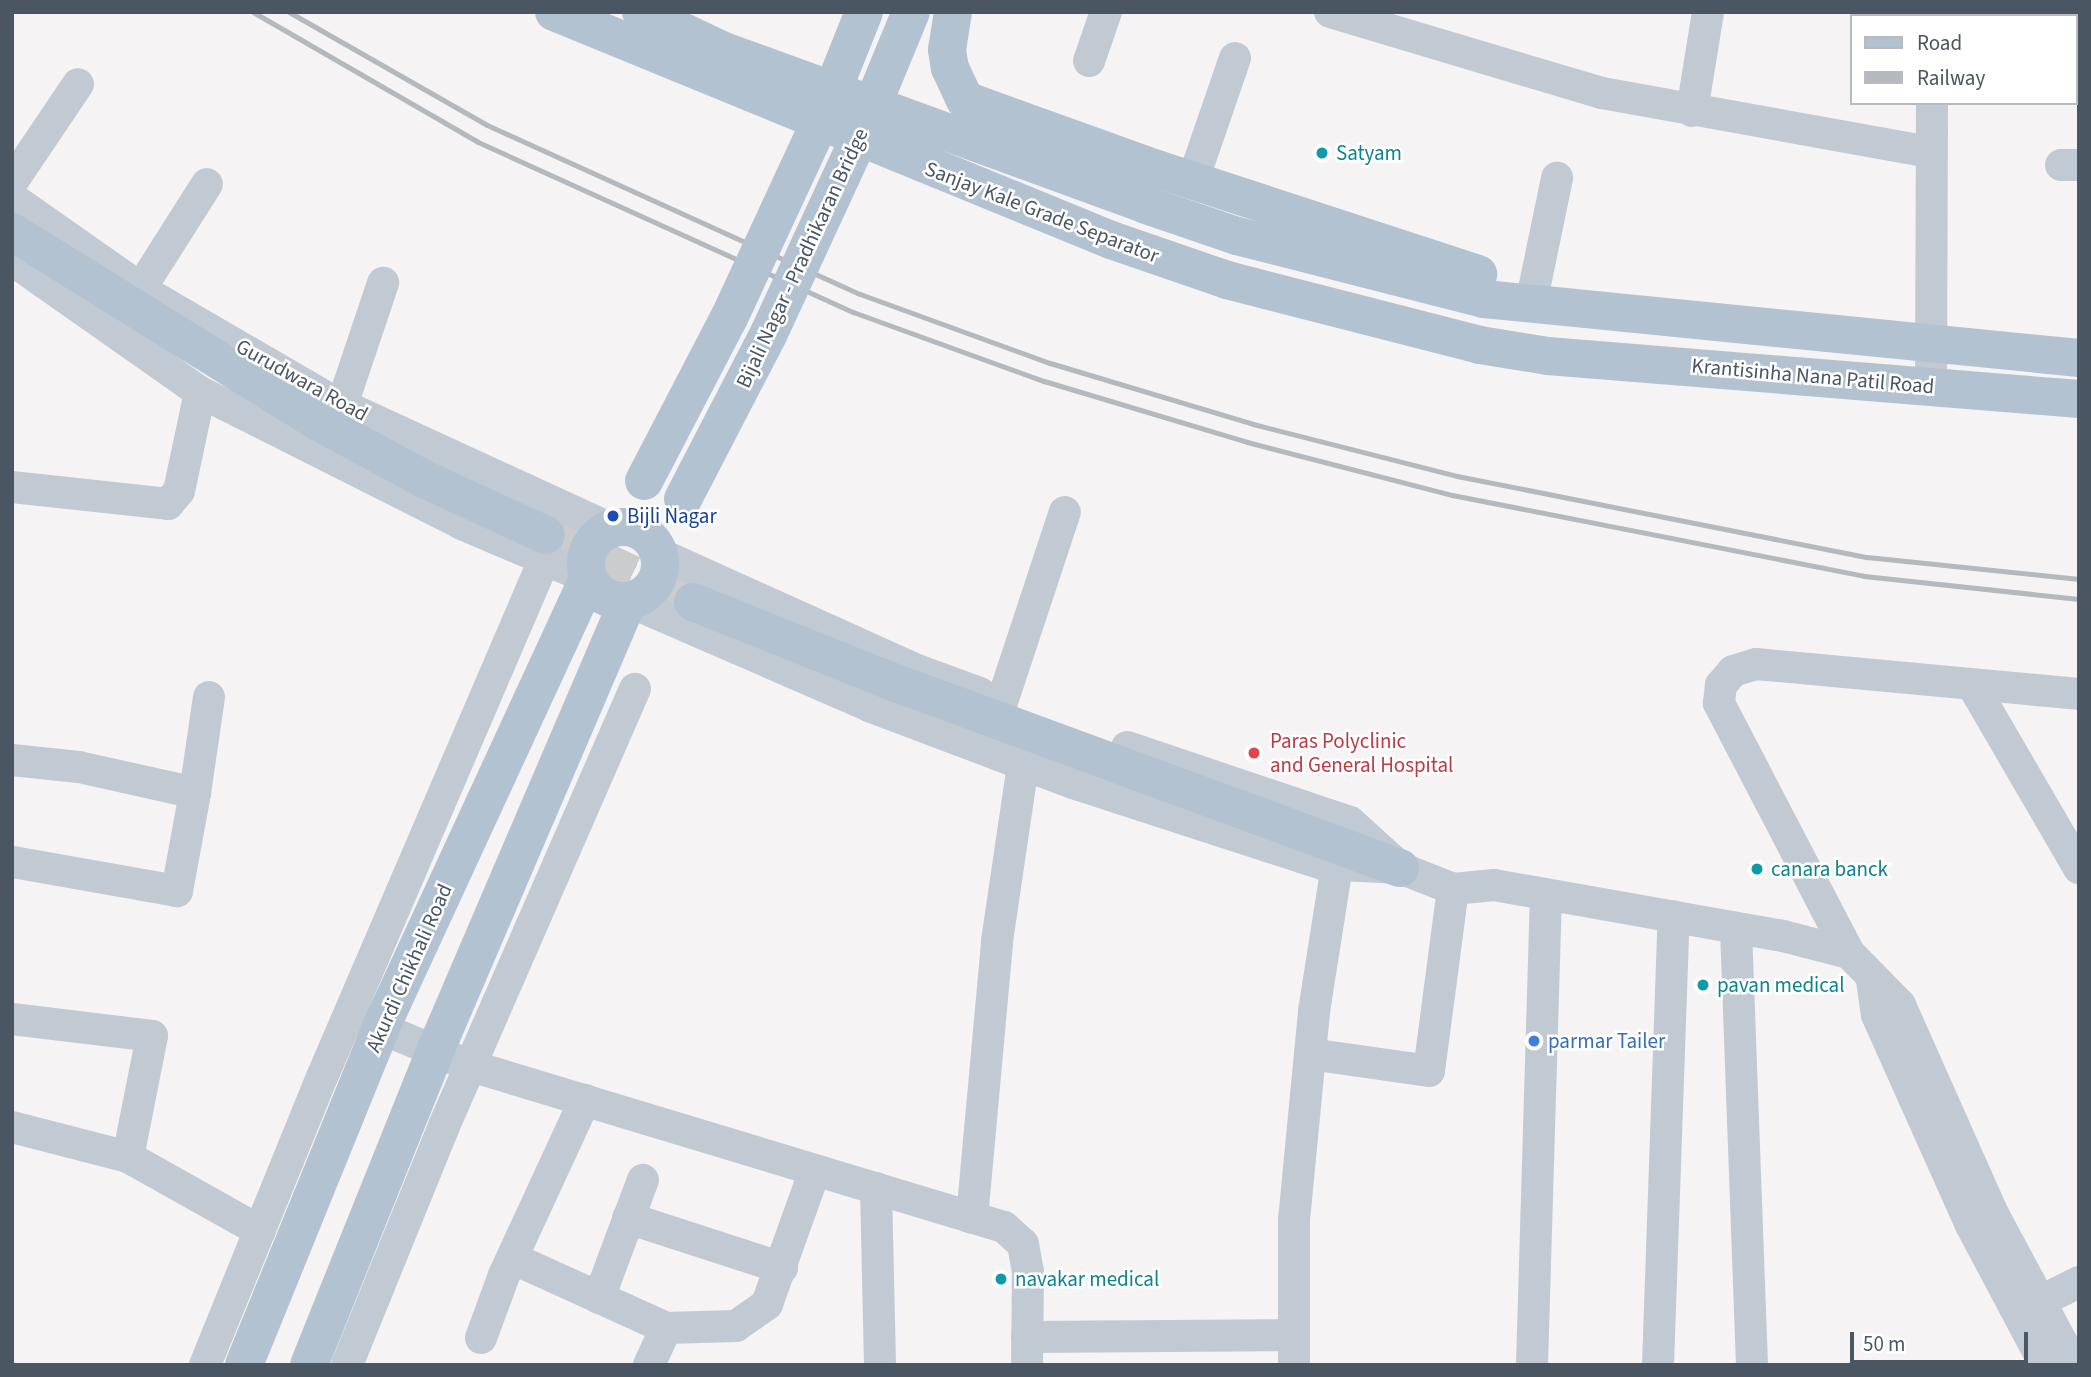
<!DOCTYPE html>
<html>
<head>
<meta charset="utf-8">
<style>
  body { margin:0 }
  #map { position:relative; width:2091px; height:1377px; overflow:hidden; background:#f5f3f3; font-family:"Source Sans 3",sans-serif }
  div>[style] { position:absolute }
  .major-tunnel>* { height:38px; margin-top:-19px; transform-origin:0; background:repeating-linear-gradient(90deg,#caccce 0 38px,transparent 0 57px) }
  .minor>* { height:32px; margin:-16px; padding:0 16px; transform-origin:16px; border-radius:16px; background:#c1cad2 }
  .major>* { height:38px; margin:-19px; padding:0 19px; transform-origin:19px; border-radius:19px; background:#b3c2d1 }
  .major>.ring { margin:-19px; padding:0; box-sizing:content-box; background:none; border:38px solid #b3c2d1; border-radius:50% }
  .rail>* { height:5px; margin:-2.5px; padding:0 2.5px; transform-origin:2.5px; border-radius:2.5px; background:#b5b8bd }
  .major-bridge>* { height:38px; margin:-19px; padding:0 19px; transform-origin:19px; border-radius:19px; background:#b3c2d1 }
  .dots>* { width:19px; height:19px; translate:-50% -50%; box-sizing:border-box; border:4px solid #fff; border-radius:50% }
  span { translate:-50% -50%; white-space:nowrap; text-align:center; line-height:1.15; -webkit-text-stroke:5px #fff; paint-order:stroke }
  .culture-label { font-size:21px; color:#0d838f }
  .left { translate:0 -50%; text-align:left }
  .street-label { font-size:21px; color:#4a5661 }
  .transit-label { font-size:21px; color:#164399 }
  .health-label { font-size:21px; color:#be3a42 }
  .shop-label { font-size:21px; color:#366cbe }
  .frame { position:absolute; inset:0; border:14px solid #4a5661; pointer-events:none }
  .legend { position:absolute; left:1850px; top:14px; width:228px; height:91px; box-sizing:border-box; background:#fff; border:2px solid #b7bbc0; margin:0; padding:9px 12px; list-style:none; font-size:21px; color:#4a5661 }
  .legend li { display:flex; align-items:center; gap:14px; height:35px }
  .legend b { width:35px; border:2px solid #b7bbc0 }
  .scale { position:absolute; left:1850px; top:1332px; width:178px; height:32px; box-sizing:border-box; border:4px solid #4a5661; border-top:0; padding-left:9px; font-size:21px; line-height:24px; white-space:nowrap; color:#4a5661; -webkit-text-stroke:5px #fff; paint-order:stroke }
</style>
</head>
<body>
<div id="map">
  <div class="major-tunnel">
    <i style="left:546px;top:535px;width:162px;rotate:24.5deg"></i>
  </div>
  <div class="minor">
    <i style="left:1330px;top:12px;width:284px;rotate:16.6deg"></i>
    <i style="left:1602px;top:93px;width:334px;rotate:10.2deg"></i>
    <i style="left:1933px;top:16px;width:4px;rotate:-90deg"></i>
    <i style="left:1089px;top:61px;width:52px;rotate:-70.9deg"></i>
    <i style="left:1692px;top:111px;width:100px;rotate:-80.8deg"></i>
    <i style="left:2061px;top:165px;width:18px"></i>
    <i style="left:1193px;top:180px;width:129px;rotate:-71deg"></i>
    <i style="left:12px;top:182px;width:118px;rotate:-56deg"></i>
    <i style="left:12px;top:198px;width:165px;rotate:35.1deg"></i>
    <i style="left:147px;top:293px;width:211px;rotate:30.2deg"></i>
    <i style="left:329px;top:399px;width:309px;rotate:24.7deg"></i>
    <i style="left:12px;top:260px;width:230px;rotate:35.1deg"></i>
    <i style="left:200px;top:392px;width:293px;rotate:26.7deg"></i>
    <i style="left:462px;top:524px;width:137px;rotate:23.2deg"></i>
    <i style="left:141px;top:288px;width:123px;rotate:-57.6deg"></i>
    <i style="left:1532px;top:299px;width:124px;rotate:-78.3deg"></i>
    <i style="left:1931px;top:386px;width:283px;rotate:-89.8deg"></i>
    <i style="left:342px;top:405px;width:129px;rotate:-71.4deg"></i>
    <i style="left:12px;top:487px;width:157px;rotate:6.2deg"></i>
    <i style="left:168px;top:504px;width:17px;rotate:-50deg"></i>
    <i style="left:179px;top:491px;width:101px;rotate:-78deg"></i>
    <i style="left:660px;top:554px;width:282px;rotate:24.3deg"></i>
    <i style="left:917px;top:670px;width:67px;rotate:20.1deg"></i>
    <i style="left:628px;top:601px;width:263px;rotate:23.5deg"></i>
    <i style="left:869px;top:706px;width:218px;rotate:20.7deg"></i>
    <i style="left:1073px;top:783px;width:263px;rotate:18deg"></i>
    <i style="left:1323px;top:864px;width:77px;rotate:3deg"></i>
    <i style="left:1400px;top:868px;width:57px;rotate:21.6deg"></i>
    <i style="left:1453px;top:889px;width:41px;rotate:-5.6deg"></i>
    <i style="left:1494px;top:885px;width:293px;rotate:10deg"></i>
    <i style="left:1783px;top:936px;width:68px;rotate:14.4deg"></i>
    <i style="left:1973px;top:686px;width:211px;rotate:59.8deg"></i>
    <i style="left:1002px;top:702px;width:200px;rotate:-71.7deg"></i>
    <i style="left:1127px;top:747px;width:235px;rotate:18.6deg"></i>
    <i style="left:1350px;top:822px;width:59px;rotate:42.3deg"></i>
    <i style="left:12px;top:760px;width:67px;rotate:6deg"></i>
    <i style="left:79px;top:767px;width:119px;rotate:12.6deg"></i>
    <i style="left:195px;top:793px;width:100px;rotate:100.4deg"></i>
    <i style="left:177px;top:891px;width:168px;rotate:-170deg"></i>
    <i style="left:195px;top:793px;width:97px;rotate:-81.7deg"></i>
    <i style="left:1736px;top:929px;width:436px;rotate:87.9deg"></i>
    <i style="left:1872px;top:980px;width:35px;rotate:82deg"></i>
    <i style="left:1877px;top:1015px;width:230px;rotate:65.9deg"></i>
    <i style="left:1971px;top:1225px;width:158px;rotate:62.1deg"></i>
    <i style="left:12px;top:1019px;width:141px;rotate:6.9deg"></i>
    <i style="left:152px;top:1036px;width:123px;rotate:101.2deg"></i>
    <i style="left:359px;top:1019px;width:121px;rotate:22.8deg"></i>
    <i style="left:471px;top:1066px;width:557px;rotate:16.81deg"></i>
    <i style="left:1004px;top:1227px;width:25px;rotate:42deg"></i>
    <i style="left:1023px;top:1244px;width:28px;rotate:80deg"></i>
    <i style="left:1028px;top:1272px;width:93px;rotate:90.6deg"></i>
    <i style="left:1310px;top:1054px;width:120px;rotate:8.1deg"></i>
    <i style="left:1429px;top:1071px;width:184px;rotate:-82.5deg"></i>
    <i style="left:12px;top:1127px;width:120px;rotate:14.5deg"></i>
    <i style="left:128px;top:1157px;width:151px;rotate:29.3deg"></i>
    <i style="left:876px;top:1188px;width:177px;rotate:88.7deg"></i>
    <i style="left:628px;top:1218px;width:162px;rotate:18deg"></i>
    <i style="left:972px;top:1218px;width:278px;rotate:-84.8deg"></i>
    <i style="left:997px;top:941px;width:179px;rotate:-81.6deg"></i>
    <i style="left:512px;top:1258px;width:169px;rotate:24.4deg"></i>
    <i style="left:599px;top:1298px;width:126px;rotate:-69.6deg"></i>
    <i style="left:2039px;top:1302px;width:45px;rotate:-26.6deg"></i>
    <i style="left:1027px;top:1337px;width:267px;rotate:-0.4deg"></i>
    <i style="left:481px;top:1338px;width:67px;rotate:-69.9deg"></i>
    <i style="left:504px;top:1275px;width:193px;rotate:-65.2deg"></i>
    <i style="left:205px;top:1365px;width:311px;rotate:-67.9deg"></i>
    <i style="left:322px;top:1077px;width:565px;rotate:-66.75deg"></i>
    <i style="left:347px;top:1365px;width:258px;rotate:-67.9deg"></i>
    <i style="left:444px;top:1126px;width:477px;rotate:-66.4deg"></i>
    <i style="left:649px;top:1365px;width:41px;rotate:-65.3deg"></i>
    <i style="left:666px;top:1328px;width:70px;rotate:-1.6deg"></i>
    <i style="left:736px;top:1326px;width:38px;rotate:-35deg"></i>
    <i style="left:767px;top:1304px;width:142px;rotate:-70.3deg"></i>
    <i style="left:1294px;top:1365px;width:145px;rotate:-90deg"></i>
    <i style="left:1294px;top:1220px;width:210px;rotate:-84.5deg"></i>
    <i style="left:1314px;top:1011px;width:148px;rotate:-81deg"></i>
    <i style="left:1532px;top:1365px;width:471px;rotate:-88.3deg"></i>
    <i style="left:1658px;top:1365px;width:449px;rotate:-88deg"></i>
    <i style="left:2074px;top:1365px;width:171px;rotate:-118.2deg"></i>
    <i style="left:1993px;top:1214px;width:229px;rotate:-114deg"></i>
    <i style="left:1900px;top:1005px;width:73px;rotate:-134.4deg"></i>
    <i style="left:1849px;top:953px;width:282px;rotate:-117.5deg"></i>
    <i style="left:1719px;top:703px;width:18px;rotate:-84deg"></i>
    <i style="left:1721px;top:685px;width:18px;rotate:-49deg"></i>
    <i style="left:1733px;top:671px;width:24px;rotate:-17deg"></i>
    <i style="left:1756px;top:664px;width:324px;rotate:5.3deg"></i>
  </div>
  <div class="major">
    <i style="left:554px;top:12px;width:602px;rotate:22.26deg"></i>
    <i style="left:1111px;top:240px;width:123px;rotate:19deg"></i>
    <i style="left:1227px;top:280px;width:261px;rotate:14.4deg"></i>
    <i style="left:1480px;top:345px;width:69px;rotate:9.2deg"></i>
    <i style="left:1548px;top:356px;width:533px;rotate:4.63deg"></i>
    <i style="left:641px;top:12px;width:92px;rotate:25.2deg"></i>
    <i style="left:724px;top:51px;width:449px;rotate:20deg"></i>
    <i style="left:1146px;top:205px;width:96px;rotate:18.8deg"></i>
    <i style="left:1237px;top:236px;width:255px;rotate:14.3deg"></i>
    <i style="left:1484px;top:299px;width:598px;rotate:5.66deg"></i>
    <i style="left:953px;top:12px;width:38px;rotate:99deg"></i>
    <i style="left:947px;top:50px;width:18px;rotate:81deg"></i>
    <i style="left:950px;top:68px;width:35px;rotate:65deg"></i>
    <i style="left:965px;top:100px;width:204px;rotate:19.8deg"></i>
    <i style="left:1157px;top:169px;width:338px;rotate:18.1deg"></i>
    <i style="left:12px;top:232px;width:357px;rotate:31.8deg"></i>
    <i style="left:315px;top:420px;width:124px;rotate:28.4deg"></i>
    <i style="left:424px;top:479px;width:134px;rotate:24.7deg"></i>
    <i class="ring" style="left:586px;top:527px;width:36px;height:36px"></i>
    <i style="left:693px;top:602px;width:219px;rotate:21.8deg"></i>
    <i style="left:896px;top:683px;width:537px;rotate:20.16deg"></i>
    <i style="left:244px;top:1365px;width:365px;rotate:-67.9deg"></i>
    <i style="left:381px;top:1027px;width:494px;rotate:-65.2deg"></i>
    <i style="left:309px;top:1365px;width:341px;rotate:-68.1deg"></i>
    <i style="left:436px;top:1049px;width:487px;rotate:-66.8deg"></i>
  </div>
  <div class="rail">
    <i style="left:253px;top:12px;width:260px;rotate:30deg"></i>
    <i style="left:478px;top:142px;width:412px;rotate:24.4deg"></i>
    <i style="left:853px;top:312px;width:203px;rotate:19.9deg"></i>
    <i style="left:1044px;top:381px;width:212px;rotate:16.7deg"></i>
    <i style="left:1247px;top:442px;width:212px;rotate:14.5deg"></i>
    <i style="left:1452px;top:495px;width:420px;rotate:11.1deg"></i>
    <i style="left:1864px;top:576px;width:216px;rotate:6.1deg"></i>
    <i style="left:289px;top:12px;width:228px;rotate:29.7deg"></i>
    <i style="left:487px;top:125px;width:409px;rotate:24.4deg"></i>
    <i style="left:860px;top:294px;width:202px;rotate:20deg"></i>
    <i style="left:1050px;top:363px;width:212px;rotate:16.7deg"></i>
    <i style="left:1253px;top:424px;width:211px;rotate:14.3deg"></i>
    <i style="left:1457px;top:476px;width:418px;rotate:11.2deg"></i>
    <i style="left:1867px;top:557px;width:213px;rotate:5.9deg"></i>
  </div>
  <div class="major-bridge">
    <i style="left:644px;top:481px;width:184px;rotate:-62.5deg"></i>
    <i style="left:729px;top:318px;width:216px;rotate:-65.1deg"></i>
    <i style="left:820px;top:122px;width:118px;rotate:-68.2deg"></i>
    <i style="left:683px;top:499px;width:187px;rotate:-62.6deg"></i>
    <i style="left:769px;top:333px;width:215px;rotate:-65.2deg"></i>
    <i style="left:859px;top:138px;width:136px;rotate:-67.6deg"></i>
  </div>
  <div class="dots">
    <i style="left:1322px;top:153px;background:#0f9aa8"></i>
    <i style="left:613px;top:516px;background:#1a4fb4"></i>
    <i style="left:1254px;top:753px;background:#e0444e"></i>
    <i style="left:1757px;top:869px;background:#0f9aa8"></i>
    <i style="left:1703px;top:985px;background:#0f9aa8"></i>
    <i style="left:1534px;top:1041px;background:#3f7fe0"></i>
    <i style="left:1001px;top:1279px;background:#0f9aa8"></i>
  </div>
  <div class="culture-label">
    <span class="left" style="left:1336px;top:153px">Satyam</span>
    <span class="left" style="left:1771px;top:869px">canara banck</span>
    <span class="left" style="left:1717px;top:985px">pavan medical</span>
    <span class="left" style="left:1015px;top:1279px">navakar medical</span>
  </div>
  <div class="street-label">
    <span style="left:1042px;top:212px;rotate:21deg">Sanjay Kale Grade Separator</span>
    <span style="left:802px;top:258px;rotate:-65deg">Bijali Nagar - Pradhikaran Bridge</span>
    <span style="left:1813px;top:376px;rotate:5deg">Krantisinha Nana Patil Road</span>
    <span style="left:302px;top:380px;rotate:29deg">Gurudwara Road</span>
    <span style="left:409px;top:968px;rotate:-66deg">Akurdi Chikhali Road</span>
  </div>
  <div class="transit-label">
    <span class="left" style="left:627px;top:516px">Bijli Nagar</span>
  </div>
  <div class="health-label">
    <span class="left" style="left:1270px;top:753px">Paras Polyclinic<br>and General Hospital</span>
  </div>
  <div class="shop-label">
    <span class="left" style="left:1548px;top:1041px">parmar Tailer</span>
  </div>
  <div class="frame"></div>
  <ul class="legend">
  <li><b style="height:9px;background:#b3c2d1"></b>Road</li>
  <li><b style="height:9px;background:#b5b8bd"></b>Railway</li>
  </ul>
  <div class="scale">50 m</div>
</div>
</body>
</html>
